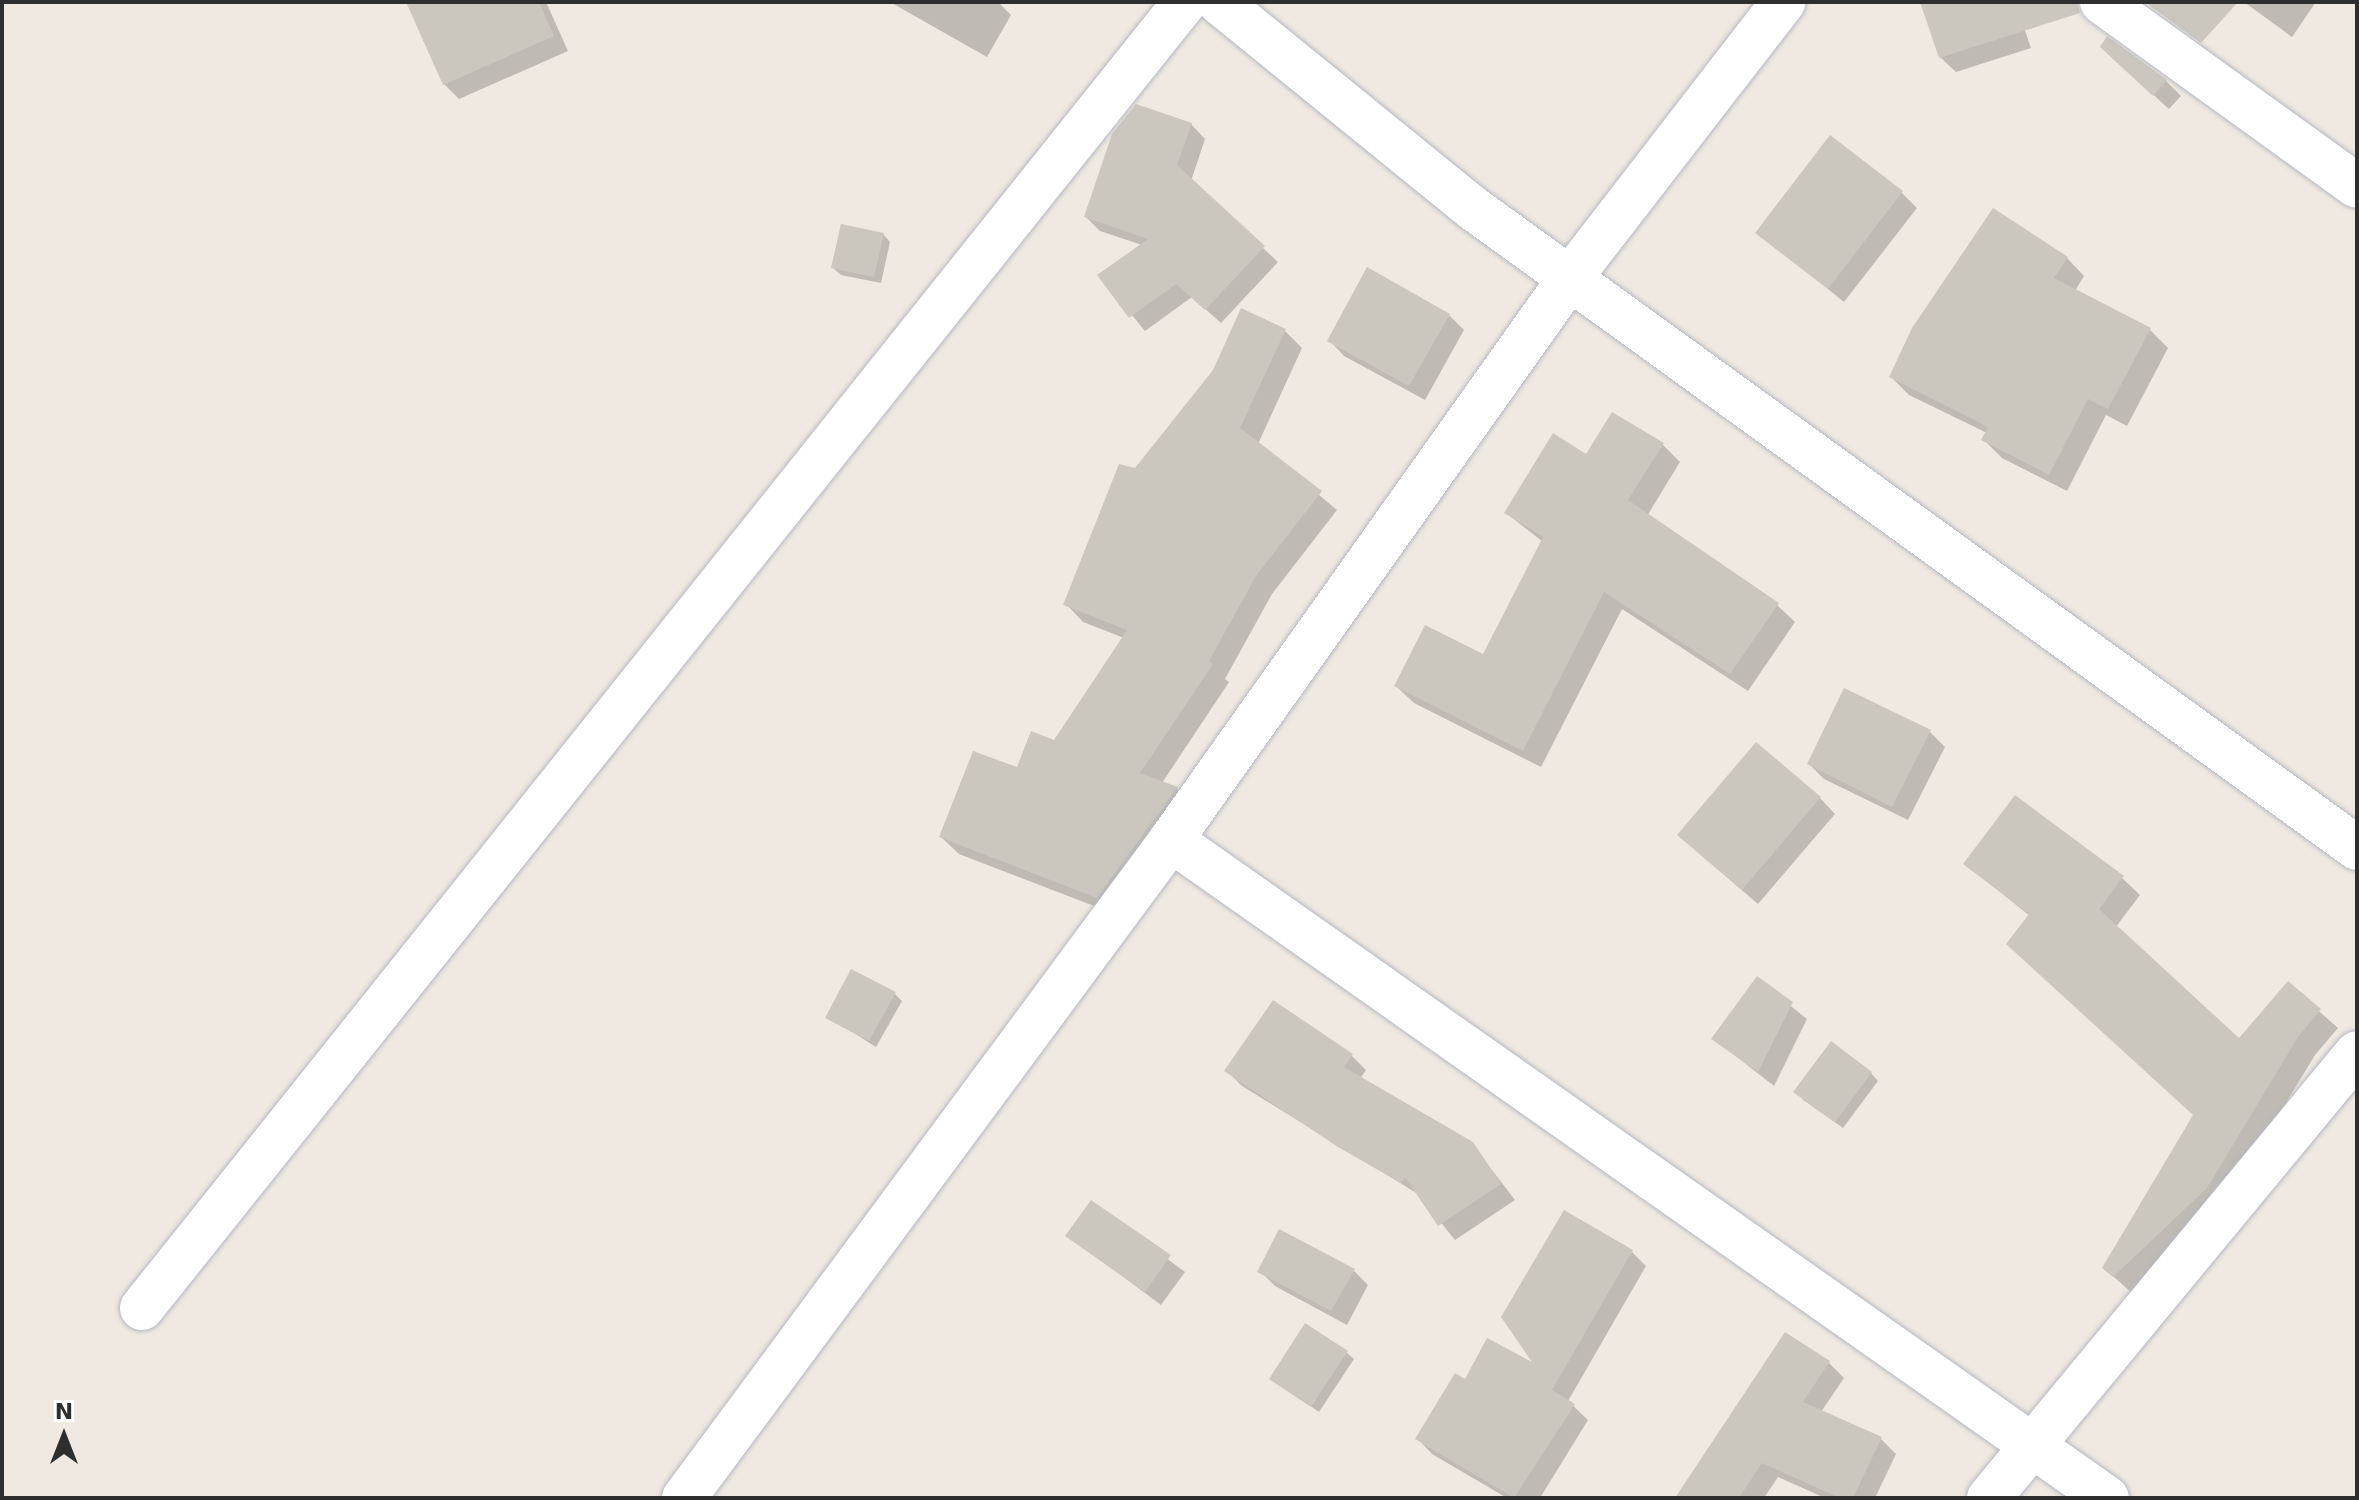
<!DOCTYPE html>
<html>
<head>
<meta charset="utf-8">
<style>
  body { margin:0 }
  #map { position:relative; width:2359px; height:1500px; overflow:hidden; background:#efe9e1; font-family:"DejaVu Sans",sans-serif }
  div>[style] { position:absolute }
  .shadow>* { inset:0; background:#0003 }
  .building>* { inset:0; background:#cbc7bf }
  .roads { filter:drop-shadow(0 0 2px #b4b7c1) drop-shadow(0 0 2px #b4b7c1) }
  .street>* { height:44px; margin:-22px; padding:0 22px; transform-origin:22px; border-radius:22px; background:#fff }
  .secondary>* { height:44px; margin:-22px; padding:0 22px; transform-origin:22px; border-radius:22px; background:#fff }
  span { translate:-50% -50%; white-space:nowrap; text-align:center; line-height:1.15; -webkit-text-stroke:6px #fff; paint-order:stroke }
  .frame { position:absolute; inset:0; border:4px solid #2e2e2e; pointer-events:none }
  .north { position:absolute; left:24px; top:1396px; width:80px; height:80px; -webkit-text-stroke:6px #fff; paint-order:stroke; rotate:0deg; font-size:22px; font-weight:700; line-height:32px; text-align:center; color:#2e2e2e }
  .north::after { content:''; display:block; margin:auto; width:28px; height:36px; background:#2e2e2e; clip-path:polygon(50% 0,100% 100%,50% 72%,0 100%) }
</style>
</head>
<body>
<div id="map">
  <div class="shadow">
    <i style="clip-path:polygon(408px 2px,546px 2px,568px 51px,459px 99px,444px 84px)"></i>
    <i style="clip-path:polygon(890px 2px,998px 2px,1011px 15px,987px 57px)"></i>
    <i style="clip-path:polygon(1933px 2px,2015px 2px,2031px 48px,1956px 72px,1940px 57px)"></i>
    <i style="clip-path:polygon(2244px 2px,2316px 2px,2292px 37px)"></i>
    <i style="clip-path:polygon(2117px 62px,2166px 81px,2181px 96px,2169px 109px)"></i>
    <i style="clip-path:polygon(1191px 124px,1205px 139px,1191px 181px,1278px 262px,1221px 323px,1192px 297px,1145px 331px,1100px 276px,1142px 245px,1100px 231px,1086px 217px)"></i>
    <i style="clip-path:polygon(1902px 193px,1917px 208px,1844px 302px,1757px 232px)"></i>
    <i style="clip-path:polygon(883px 234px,890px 242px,881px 283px,841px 275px,833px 268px)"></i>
    <i style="clip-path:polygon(2067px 258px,2084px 276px,2075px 291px,2150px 330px,2168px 348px,2127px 426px,2106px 415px,2067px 491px,2002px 458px,1984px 440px,1987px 433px,1909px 395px,1891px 377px)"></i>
    <i style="clip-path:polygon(1449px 315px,1464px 330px,1425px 400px,1344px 356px,1329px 340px)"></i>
    <i style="clip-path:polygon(1285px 331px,1302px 348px,1258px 444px,1337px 510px,1272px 594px,1225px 679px,1229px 682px,1162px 783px,1177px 789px,1194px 806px,1115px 914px,959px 854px,941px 837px,1055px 743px,1124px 638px,1083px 622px,1066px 604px,1135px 470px)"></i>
    <i style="clip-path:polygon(1663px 445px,1680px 462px,1647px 516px,1777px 605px,1795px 622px,1748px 691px,1622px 609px,1541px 767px,1414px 703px,1396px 686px,1484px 657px,1543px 542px,1506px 513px,1587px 456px)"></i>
    <i style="clip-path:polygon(1930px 732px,1945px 747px,1908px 820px,1824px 779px,1809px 764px)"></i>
    <i style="clip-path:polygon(1820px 798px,1835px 814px,1758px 904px,1695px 850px)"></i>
    <i style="clip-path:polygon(1965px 864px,2122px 878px,2140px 895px,2115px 928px,2240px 1041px,2288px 984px,2338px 1028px,2315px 1055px,2224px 1205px,2132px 1293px,2104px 1268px,2195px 1116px,2030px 916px)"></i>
    <i style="clip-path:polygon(1757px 979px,1807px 1019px,1774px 1086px,1714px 1039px)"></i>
    <i style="clip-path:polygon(894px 993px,902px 1001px,876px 1047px,828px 1017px)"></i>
    <i style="clip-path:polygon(1351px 1055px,1366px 1070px,1360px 1079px,1472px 1144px,1515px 1200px,1455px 1240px,1418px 1194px,1242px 1086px,1227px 1071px)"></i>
    <i style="clip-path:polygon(1871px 1073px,1878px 1081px,1843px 1128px,1802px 1099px)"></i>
    <i style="clip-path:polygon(1092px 1203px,1185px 1272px,1161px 1305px,1068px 1236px)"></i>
    <i style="clip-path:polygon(1632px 1252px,1646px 1266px,1568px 1401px,1588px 1420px,1540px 1498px,1507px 1498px,1432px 1454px,1418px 1439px,1466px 1382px,1538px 1367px)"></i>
    <i style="clip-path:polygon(1353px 1270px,1368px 1285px,1347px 1325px,1275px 1286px,1260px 1271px)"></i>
    <i style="clip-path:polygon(1346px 1352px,1354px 1359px,1319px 1412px,1271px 1378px)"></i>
    <i style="clip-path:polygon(1829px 1363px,1844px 1378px,1821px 1412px,1881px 1439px,1896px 1454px,1875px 1498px,1825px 1498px,1778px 1477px,1764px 1498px,1689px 1498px)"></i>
  </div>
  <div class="building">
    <i style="clip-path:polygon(406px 2px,539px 2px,554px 36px,443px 85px)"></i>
    <i style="clip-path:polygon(1920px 2px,2077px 2px,2080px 13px,1939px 58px)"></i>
    <i style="clip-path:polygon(2145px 2px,2238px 2px,2201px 43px)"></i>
    <i style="clip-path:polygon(2107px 36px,2167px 80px,2153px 96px,2100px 47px)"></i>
    <i style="clip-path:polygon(1136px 104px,1192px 123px,1177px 165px,1265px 246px,1205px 310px,1176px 284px,1129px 318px,1097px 275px,1148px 239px,1084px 217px,1112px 134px)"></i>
    <i style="clip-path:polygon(1830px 135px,1903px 191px,1828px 289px,1755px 233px)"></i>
    <i style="clip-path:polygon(1993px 208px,2068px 257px,2054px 278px,2151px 328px,2108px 409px,2088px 399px,2049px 475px,1981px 440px,1988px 427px,1889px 377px,1912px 328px)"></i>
    <i style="clip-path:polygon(841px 224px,884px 233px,874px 277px,831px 268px)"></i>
    <i style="clip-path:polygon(1367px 267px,1450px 314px,1409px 386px,1327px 341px)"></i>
    <i style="clip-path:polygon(1241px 308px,1286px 329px,1240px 428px,1322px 491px,1256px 576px,1209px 661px,1213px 664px,1140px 773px,1178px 787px,1097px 898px,939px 837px,973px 751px,1017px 767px,1031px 731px,1054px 740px,1127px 630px,1063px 605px,1119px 464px,1135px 468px,1213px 370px)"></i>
    <i style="clip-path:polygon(1612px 412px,1664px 443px,1628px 500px,1779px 603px,1730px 674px,1604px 592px,1523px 751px,1394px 686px,1425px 625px,1483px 654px,1543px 537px,1504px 513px,1553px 433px,1586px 454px)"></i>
    <i style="clip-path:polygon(1844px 688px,1931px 730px,1892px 807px,1807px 764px)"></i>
    <i style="clip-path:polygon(1756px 742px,1821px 797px,1742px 890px,1677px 835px)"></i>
    <i style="clip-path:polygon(2015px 795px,2124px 876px,2099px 909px,2239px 1038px,2288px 981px,2321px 1009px,2298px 1037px,2207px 1188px,2113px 1277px,2102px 1268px,2193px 1115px,2006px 944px,2029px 914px,1963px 864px)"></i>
    <i style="clip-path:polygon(851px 969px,896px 992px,869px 1041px,825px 1018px)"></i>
    <i style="clip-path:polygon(1757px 976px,1793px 1002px,1758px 1072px,1711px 1039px)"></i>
    <i style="clip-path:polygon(1273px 1000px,1353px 1054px,1344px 1067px,1473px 1142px,1501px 1184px,1438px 1226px,1405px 1177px,1401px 1183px,1338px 1147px,1224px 1071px)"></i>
    <i style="clip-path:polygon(1831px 1041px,1872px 1072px,1835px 1122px,1793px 1092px)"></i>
    <i style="clip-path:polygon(1091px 1200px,1171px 1255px,1145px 1292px,1065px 1236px)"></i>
    <i style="clip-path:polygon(1564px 1210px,1633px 1250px,1552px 1390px,1575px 1404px,1514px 1498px,1415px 1439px,1455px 1373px,1465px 1379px,1487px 1338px,1532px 1362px,1501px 1317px)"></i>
    <i style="clip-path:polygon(1279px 1229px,1355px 1269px,1331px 1311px,1257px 1272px)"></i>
    <i style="clip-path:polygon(1305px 1323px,1348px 1351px,1311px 1407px,1269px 1379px)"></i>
    <i style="clip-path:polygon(1785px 1332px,1830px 1361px,1803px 1402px,1882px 1437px,1853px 1498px,1840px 1498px,1762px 1463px,1739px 1498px,1675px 1498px)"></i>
  </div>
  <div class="roads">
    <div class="street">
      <i style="left:2102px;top:2px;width:314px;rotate:35.8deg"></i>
      <i style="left:1171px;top:840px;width:1144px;rotate:35.11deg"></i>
      <i style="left:142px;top:1308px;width:1671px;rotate:-51.39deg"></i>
      <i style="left:684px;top:1498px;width:819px;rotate:-53.49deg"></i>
      <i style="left:1171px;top:840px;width:689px;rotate:-54.63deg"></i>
      <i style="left:1570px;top:278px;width:349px;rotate:-52.3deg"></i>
      <i style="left:1989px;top:1498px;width:577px;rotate:-50.41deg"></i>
    </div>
    <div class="secondary">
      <i style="left:1219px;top:2px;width:328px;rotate:39.1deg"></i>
      <i style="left:1474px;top:209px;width:1090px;rotate:35.89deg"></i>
    </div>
  </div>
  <div class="frame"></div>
  <div class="north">N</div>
</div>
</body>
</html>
